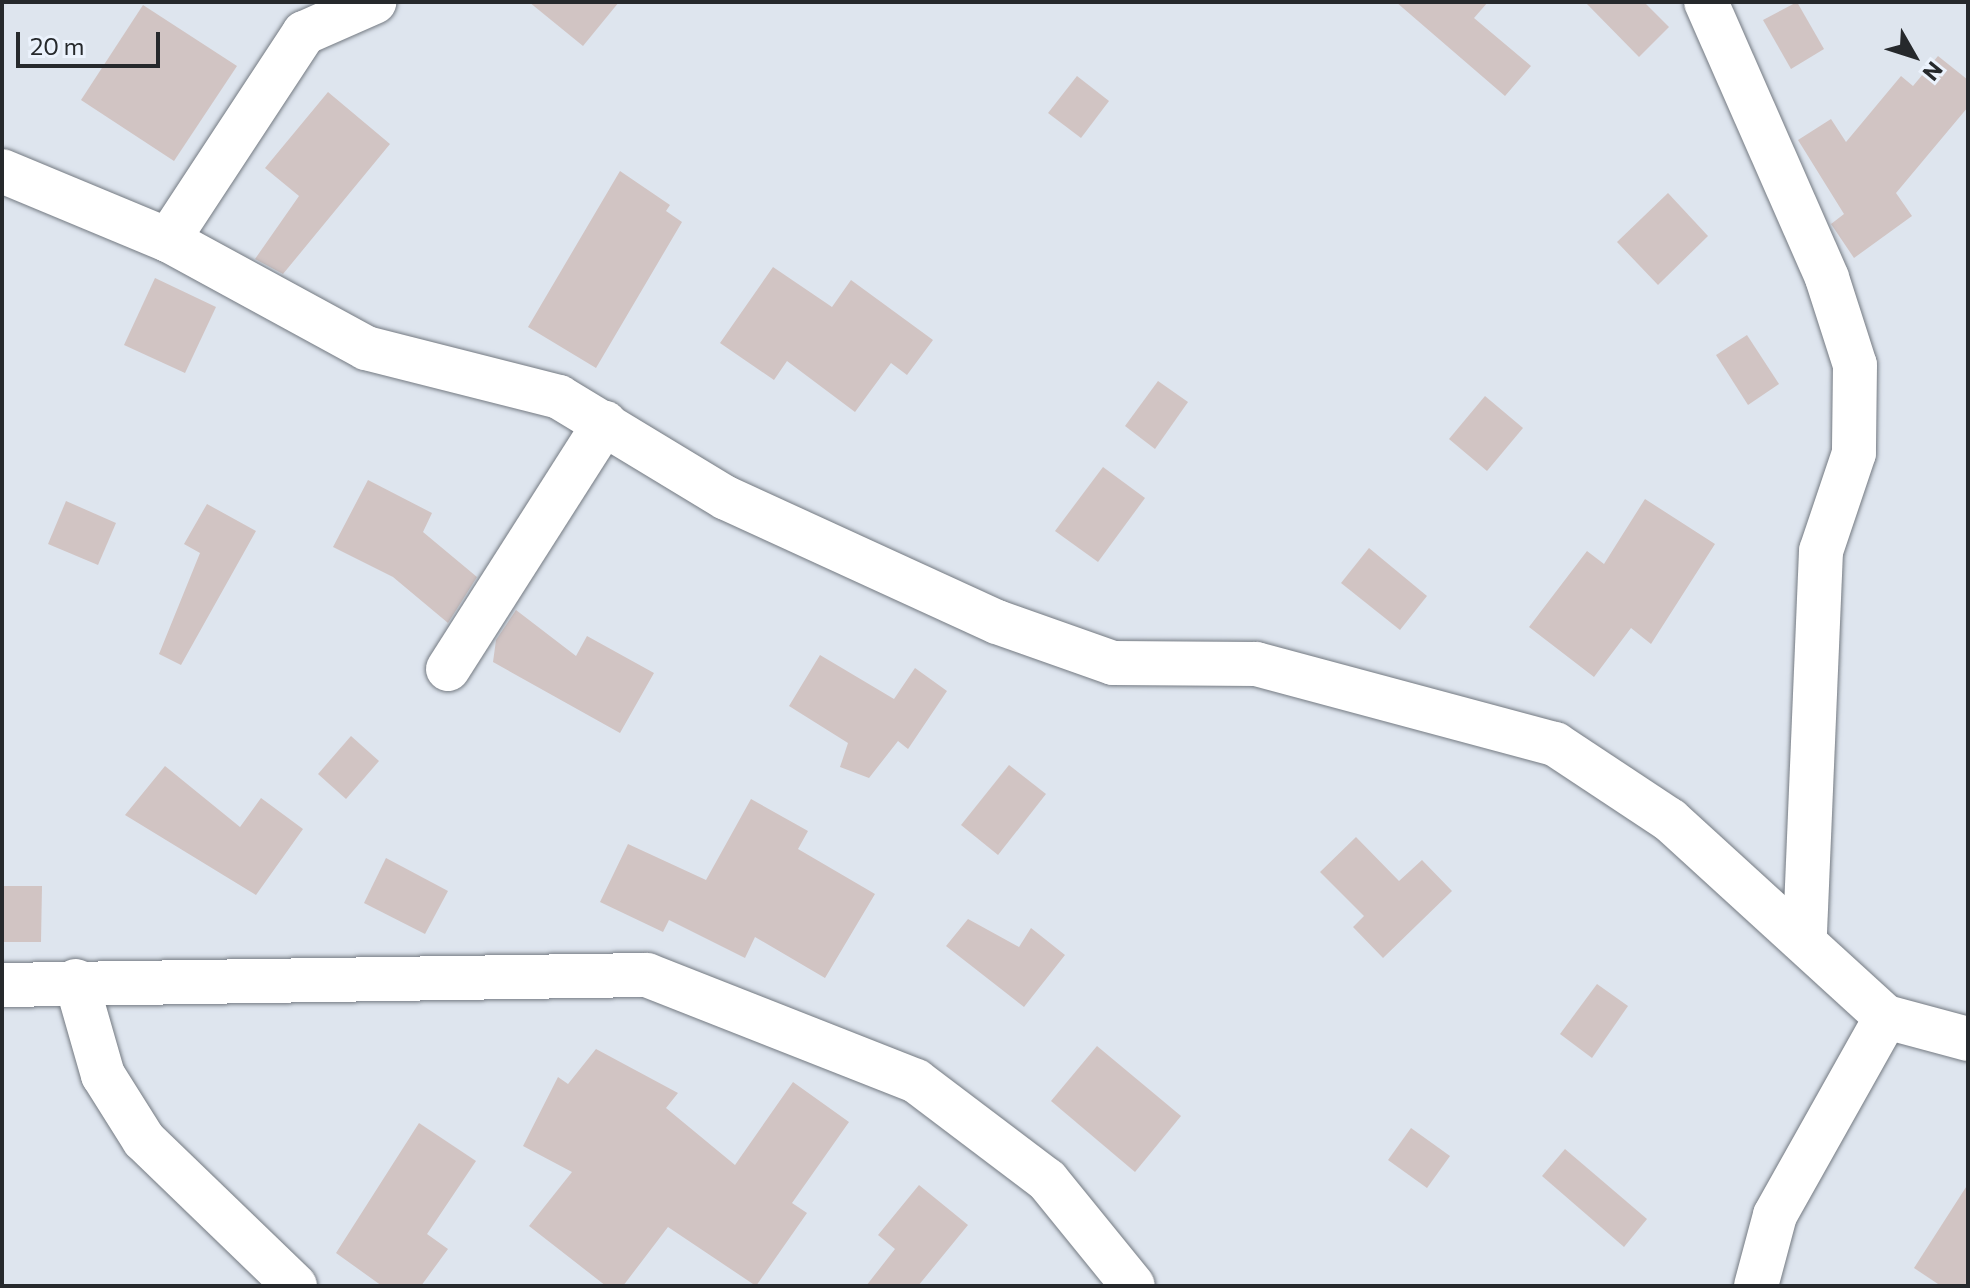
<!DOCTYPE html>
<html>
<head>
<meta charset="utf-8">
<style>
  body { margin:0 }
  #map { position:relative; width:1970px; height:1288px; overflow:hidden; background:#dee5ee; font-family:Commissioner,sans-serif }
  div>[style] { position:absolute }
  .building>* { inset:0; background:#d1c4c3 }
  .roads { filter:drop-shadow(0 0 2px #747a82) drop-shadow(0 0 2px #747a82) }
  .street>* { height:44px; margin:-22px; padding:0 22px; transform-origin:22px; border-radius:22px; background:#fff }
  .secondary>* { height:44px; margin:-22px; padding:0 22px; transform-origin:22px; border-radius:22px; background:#fff }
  span { translate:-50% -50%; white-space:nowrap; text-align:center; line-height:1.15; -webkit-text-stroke:8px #ebf2fc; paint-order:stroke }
  .frame { position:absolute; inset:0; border:4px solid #26292c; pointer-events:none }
  .north { position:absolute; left:1874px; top:16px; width:80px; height:80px; -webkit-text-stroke:6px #ebf2fc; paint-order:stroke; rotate:129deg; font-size:22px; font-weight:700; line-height:32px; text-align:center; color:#26292c }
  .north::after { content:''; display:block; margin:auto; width:28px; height:36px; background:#26292c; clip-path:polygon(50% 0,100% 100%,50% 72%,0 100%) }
  .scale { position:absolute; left:16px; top:32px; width:144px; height:36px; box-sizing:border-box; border:4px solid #26292c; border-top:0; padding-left:10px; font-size:24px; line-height:28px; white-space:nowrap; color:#26292c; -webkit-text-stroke:6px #ebf2fc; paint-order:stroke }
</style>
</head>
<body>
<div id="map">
  <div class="building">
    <i style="clip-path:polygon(529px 2px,619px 2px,583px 46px)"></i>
    <i style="clip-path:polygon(1396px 2px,1488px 2px,1474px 18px,1531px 66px,1505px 96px)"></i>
    <i style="clip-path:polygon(1585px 2px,1644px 2px,1669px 27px,1639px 57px)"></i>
    <i style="clip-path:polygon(1797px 2px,1824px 49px,1791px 69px,1763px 20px)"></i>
    <i style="clip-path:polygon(143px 5px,237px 66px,174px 161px,81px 100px)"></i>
    <i style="clip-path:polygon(1938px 56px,1968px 80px,1968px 107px,1896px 193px,1912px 216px,1854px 258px,1831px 224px,1844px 214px,1798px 140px,1831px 119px,1846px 142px,1901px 76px,1913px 86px)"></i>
    <i style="clip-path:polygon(1077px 76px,1109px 101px,1081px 138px,1048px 113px)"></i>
    <i style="clip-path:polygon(328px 92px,390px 144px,283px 274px,255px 259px,299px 196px,265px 168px)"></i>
    <i style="clip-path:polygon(620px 171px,670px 205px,666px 211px,682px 222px,596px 368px,528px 327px)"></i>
    <i style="clip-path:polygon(1668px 193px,1708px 236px,1658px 285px,1617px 242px)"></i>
    <i style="clip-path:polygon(773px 267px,832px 307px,851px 280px,933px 340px,907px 375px,891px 363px,855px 412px,787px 361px,774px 380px,720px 343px)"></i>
    <i style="clip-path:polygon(155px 278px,216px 307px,185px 373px,124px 345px)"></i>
    <i style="clip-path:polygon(1747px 335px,1779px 384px,1748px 405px,1716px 355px)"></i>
    <i style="clip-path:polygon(1158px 381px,1188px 402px,1155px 449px,1125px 426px)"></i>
    <i style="clip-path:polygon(1485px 396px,1523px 428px,1487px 471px,1449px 439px)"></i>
    <i style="clip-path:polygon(1103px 467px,1145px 498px,1098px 562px,1055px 531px)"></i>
    <i style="clip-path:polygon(368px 480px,432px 513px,423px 532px,477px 577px,448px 623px,393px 577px,333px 547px)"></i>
    <i style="clip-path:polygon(1645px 499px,1715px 544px,1651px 644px,1631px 628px,1594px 677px,1529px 627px,1587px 551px,1604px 564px)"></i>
    <i style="clip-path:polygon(66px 501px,116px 523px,98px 565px,48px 544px)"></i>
    <i style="clip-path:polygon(207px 504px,256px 531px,181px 665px,159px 654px,200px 553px,184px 544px)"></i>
    <i style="clip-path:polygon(1369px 548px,1427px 596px,1400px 630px,1341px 583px)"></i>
    <i style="clip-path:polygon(516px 610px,576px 656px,587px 636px,654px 673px,620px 733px,493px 662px,496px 640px)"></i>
    <i style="clip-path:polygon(820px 655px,894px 699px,915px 668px,947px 691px,908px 749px,898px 741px,869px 778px,840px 767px,848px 743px,789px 706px)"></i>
    <i style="clip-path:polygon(351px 736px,379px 761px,346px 799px,318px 774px)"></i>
    <i style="clip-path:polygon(1009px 765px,1046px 794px,998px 855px,961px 825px)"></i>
    <i style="clip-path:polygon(165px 766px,240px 827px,261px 798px,303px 829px,256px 895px,125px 815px)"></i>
    <i style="clip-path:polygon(751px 799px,808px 831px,798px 849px,875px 894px,825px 978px,755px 937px,745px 958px,669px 920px,663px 932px,600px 902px,628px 844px,706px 880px)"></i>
    <i style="clip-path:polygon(1356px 837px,1399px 881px,1422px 860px,1452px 891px,1383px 958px,1353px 927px,1364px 916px,1320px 872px)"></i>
    <i style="clip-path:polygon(386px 858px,448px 891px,425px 934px,364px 903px)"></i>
    <i style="clip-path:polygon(2px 886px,42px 886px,41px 942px,2px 942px)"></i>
    <i style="clip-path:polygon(968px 919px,1019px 947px,1031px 928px,1065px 955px,1024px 1007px,946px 946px)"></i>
    <i style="clip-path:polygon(1597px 984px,1628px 1006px,1592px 1058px,1560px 1034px)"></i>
    <i style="clip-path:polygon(1097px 1046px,1181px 1116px,1135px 1172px,1051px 1101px)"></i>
    <i style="clip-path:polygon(596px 1049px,678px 1093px,666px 1108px,735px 1165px,793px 1082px,849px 1122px,792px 1203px,807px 1213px,756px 1286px,668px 1227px,623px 1286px,606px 1286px,529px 1226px,572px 1172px,523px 1146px,558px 1077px,568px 1084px)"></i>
    <i style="clip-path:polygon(419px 1123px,476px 1161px,427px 1234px,448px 1249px,421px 1286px,382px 1286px,336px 1253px)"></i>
    <i style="clip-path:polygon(1411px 1128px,1450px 1156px,1427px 1188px,1388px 1160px)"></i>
    <i style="clip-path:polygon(1565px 1149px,1647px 1219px,1624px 1247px,1542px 1176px)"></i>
    <i style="clip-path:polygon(1968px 1184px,1968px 1286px,1941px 1286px,1914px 1268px)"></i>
    <i style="clip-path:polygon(919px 1185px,968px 1225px,918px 1286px,866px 1286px,895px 1249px,878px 1235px)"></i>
  </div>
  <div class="roads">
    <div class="street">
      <i style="left:1706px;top:2px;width:301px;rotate:66.3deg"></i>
      <i style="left:1827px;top:278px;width:91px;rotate:72.2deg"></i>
      <i style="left:1855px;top:365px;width:88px;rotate:90.7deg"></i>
      <i style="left:1854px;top:453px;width:103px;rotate:108.6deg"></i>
      <i style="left:1821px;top:551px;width:387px;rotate:92.4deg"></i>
      <i style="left:2px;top:171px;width:180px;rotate:22.6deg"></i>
      <i style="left:168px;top:240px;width:226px;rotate:28.6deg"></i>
      <i style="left:366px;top:348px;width:199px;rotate:14.2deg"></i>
      <i style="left:559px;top:397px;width:195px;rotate:31.2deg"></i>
      <i style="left:726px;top:498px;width:298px;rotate:24.6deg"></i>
      <i style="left:997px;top:622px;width:123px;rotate:19.5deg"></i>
      <i style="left:1113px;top:663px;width:143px;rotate:0.4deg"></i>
      <i style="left:1256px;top:664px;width:310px;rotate:15deg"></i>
      <i style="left:1555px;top:744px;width:138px;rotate:33.5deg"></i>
      <i style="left:1670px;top:820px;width:292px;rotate:42.4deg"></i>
      <i style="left:1886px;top:1017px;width:85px;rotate:15deg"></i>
      <i style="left:168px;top:240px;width:248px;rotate:-56.7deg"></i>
      <i style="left:304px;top:33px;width:77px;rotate:-23.9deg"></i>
      <i style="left:448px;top:669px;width:292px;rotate:-57.5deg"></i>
      <i style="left:76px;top:981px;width:98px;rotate:74deg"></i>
      <i style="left:103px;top:1075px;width:77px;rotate:57.8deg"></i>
      <i style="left:144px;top:1140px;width:210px;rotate:44deg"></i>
      <i style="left:1756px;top:1286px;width:73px;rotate:-75deg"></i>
      <i style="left:1775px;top:1215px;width:227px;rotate:-60.7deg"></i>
    </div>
    <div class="secondary">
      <i style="left:2px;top:985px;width:645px;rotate:-0.89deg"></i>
      <i style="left:647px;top:975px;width:289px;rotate:21.5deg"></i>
      <i style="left:916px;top:1081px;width:164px;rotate:37.1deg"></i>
      <i style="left:1047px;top:1180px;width:136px;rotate:50.9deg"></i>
    </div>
  </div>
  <div class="frame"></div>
  <div class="north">N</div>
  <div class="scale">20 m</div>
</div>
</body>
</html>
